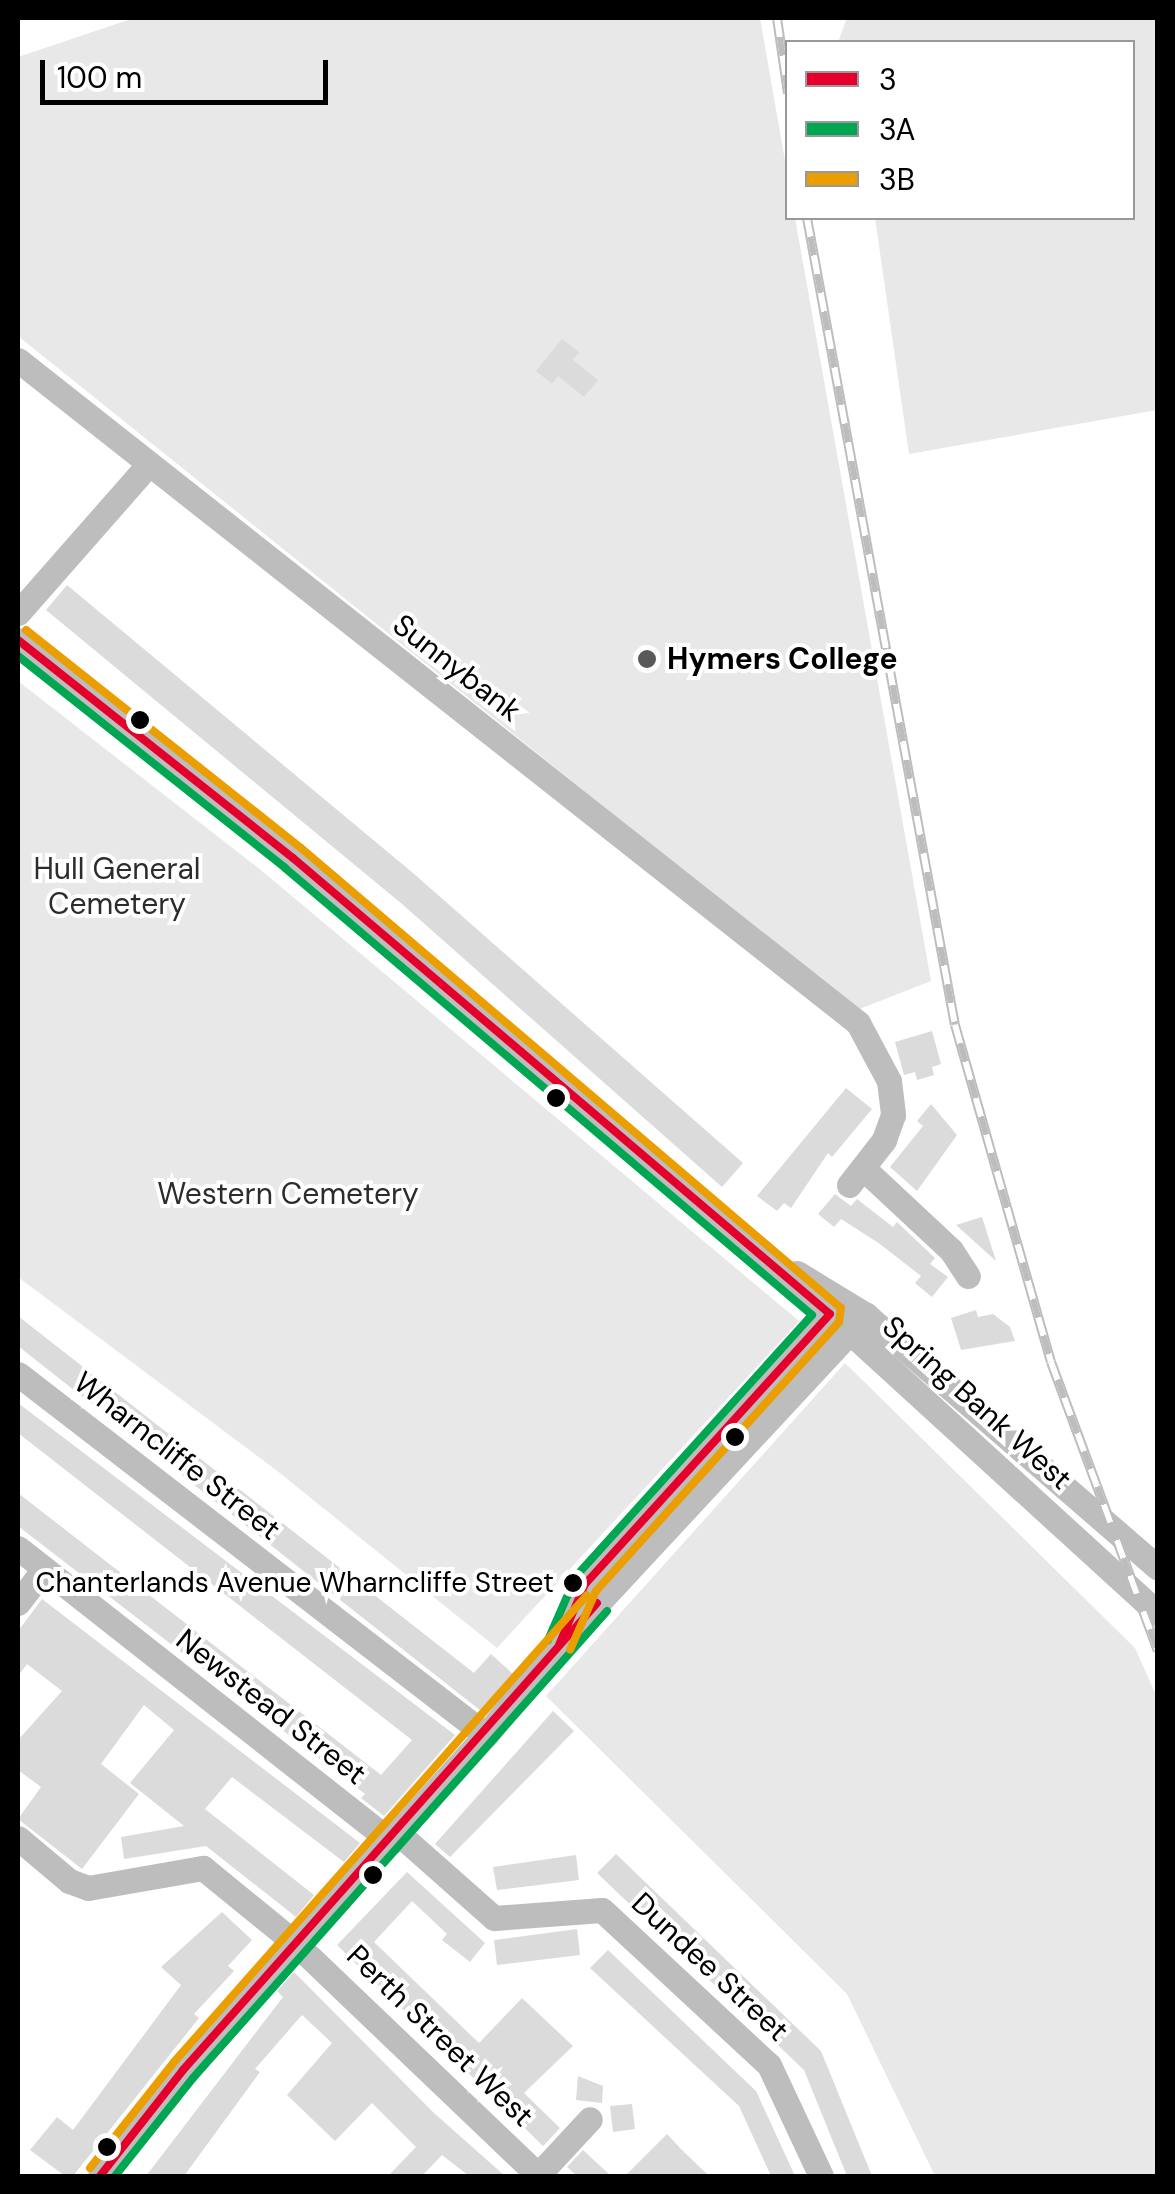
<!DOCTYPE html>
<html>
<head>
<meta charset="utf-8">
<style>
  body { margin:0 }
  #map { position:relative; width:1175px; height:2194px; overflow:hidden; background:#fff; font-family:"DM Sans",sans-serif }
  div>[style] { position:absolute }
  .green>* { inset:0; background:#e8e8e8 }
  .building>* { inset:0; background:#dbdbdb }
  .minor>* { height:25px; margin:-12.5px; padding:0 12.5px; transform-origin:12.5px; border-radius:12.5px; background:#bdbdbd }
  .rail>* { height:10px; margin-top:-5px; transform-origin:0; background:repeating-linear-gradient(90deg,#fff 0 19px,#bdbdbd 0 38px); box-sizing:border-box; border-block:2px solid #bdbdbd }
  .bus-1>* { height:8px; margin:-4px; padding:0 4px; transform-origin:4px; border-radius:4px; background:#e4002b }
  .bus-2>* { height:8px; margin:-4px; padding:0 4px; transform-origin:4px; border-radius:4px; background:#00a651 }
  .bus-3>* { height:8px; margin:-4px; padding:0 4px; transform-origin:4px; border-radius:4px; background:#eb9e00 }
  .dots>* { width:28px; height:28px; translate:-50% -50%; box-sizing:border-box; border:5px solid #fff; border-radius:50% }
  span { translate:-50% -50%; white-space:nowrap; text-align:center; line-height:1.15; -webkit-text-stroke:8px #fff; paint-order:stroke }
  .bus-label { font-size:28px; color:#000 }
  .right { translate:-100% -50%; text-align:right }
  .poi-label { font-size:30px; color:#000; font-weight:700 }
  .left { translate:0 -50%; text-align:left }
  .street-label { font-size:30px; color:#000 }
  .park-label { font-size:30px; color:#2c2c2c }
  .frame { position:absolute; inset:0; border:20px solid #000; pointer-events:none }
  .legend { position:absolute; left:785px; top:40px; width:350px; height:180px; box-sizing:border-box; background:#fff; border:2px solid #999; margin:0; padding:12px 18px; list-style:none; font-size:30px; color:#000 }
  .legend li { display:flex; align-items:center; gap:20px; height:50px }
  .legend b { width:50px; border:2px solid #999 }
  .scale { position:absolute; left:40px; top:60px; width:288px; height:45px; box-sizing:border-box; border:5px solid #000; border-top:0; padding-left:12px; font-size:30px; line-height:35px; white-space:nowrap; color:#000; -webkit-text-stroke:8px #fff; paint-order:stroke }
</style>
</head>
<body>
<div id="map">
  <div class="green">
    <i style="clip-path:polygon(134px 18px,760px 18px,787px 172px,788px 218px,795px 218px,931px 981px,857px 1010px,18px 336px,18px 57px)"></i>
    <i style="clip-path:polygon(847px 18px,1157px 18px,1157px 410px,909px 454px,875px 218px,1132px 218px,1132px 42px,838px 42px)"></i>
    <i style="clip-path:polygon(18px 681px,262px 871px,799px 1321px,497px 1648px,276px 1470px,18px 1277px)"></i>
    <i style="clip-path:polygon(845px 1363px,1135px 1648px,1157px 1697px,1157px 2176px,935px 2176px,847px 1994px,546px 1696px)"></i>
  </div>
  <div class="building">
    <i style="clip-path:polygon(562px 339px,579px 352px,573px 360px,598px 380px,584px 397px,558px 376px,552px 384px,536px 371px)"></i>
    <i style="clip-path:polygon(67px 585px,413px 873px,743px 1163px,722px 1187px,402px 904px,46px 610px)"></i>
    <i style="clip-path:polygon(932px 1031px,941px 1064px,932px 1067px,934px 1075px,917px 1080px,915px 1072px,904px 1075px,895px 1042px)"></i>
    <i style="clip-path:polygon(846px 1088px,872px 1109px,832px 1157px,828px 1153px,791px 1208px,784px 1203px,777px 1211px,757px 1196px)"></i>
    <i style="clip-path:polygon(931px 1104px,957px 1135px,917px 1191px,890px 1167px,923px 1126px,917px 1121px)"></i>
    <i style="clip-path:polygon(835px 1194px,851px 1206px,857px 1199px,893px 1227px,897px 1222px,935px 1258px,930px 1264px,948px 1277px,932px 1297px,915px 1283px,921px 1276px,880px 1244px,841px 1219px,834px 1227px,818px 1214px)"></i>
    <i style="clip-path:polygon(982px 1217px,996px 1261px,956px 1225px)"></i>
    <i style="clip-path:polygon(976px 1310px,978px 1317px,993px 1314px,1010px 1327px,1015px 1341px,961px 1350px,951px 1318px)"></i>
    <i style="clip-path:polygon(18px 1316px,474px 1673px,491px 1654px,513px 1674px,481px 1711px,18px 1346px)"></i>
    <i style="clip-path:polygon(18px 1403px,455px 1735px,384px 1816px,361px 1798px,365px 1794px,18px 1526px,18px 1493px,381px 1775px,412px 1740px,18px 1433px)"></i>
    <i style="clip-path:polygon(42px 1599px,360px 1843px,344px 1862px,232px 1777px,205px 1809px,314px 1895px,296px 1917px,206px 1846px,124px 1859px,121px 1837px,184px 1826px,130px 1783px,174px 1730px,144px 1705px,101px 1764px,139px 1794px,82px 1869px,18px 1819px,41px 1787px,18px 1770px,18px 1740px,62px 1691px,27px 1664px,18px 1676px,18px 1631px)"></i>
    <i style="clip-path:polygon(553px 1711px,574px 1731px,450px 1857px,435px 1844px)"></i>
    <i style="clip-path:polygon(616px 1854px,821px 2051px,872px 2176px,847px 2176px,804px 2070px,597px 1873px)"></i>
    <i style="clip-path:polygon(576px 1855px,579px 1880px,497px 1890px,493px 1867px)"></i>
    <i style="clip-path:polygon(407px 1872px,485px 1943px,470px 1962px,442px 1940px,447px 1934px,412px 1901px,374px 1942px,479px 2043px,522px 1998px,573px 2046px,524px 2093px,560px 2128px,543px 2146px,337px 1945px)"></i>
    <i style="clip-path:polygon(222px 1912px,252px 1940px,228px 1966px,234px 1971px,194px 2014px,199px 2018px,73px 2176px,65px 2176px,30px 2150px,57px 2117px,73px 2130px,181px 1985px,161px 1967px)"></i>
    <i style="clip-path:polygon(577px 1929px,580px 1955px,497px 1965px,494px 1940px)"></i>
    <i style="clip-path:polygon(608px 1950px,756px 2091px,795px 2176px,771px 2176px,739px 2106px,590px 1968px)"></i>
    <i style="clip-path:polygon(294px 1972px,434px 2113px,505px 2176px,469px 2176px,442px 2155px,422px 2176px,388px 2176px,416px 2147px,372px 2103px,335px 2141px,287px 2095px,332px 2043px,302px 2015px,255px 2069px,260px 2072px,184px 2176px,146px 2176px,283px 1997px,277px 1991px)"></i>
    <i style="clip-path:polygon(578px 2076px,603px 2086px,602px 2103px,576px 2100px)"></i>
    <i style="clip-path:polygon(632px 2104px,635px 2129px,613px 2132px,610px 2106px)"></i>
    <i style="clip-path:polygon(667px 2134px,682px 2150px,709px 2176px,625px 2176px)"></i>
    <i style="clip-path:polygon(583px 2150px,611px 2176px,577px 2176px,567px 2167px)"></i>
  </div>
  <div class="minor">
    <i style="left:18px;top:360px;width:1070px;rotate:38.28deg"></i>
    <i style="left:858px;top:1023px;width:66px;rotate:61.9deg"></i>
    <i style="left:889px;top:1081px;width:34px;rotate:83deg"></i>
    <i style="left:893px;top:1115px;width:27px;rotate:110deg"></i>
    <i style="left:884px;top:1140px;width:57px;rotate:127.9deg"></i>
    <i style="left:18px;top:613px;width:197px;rotate:-48.7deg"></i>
    <i style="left:18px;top:640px;width:351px;rotate:38.4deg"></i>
    <i style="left:293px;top:858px;width:704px;rotate:40.34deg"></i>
    <i style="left:830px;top:1314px;width:444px;rotate:42.4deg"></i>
    <i style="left:863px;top:1168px;width:120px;rotate:43deg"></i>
    <i style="left:951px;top:1250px;width:31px;rotate:57deg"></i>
    <i style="left:797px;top:1273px;width:81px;rotate:31.3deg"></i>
    <i style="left:866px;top:1315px;width:386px;rotate:40.9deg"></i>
    <i style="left:18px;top:1374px;width:591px;rotate:37.65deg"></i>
    <i style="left:18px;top:1548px;width:475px;rotate:38.2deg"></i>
    <i style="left:18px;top:1603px;width:43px;rotate:-52.6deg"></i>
    <i style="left:567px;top:1627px;width:47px;rotate:-67.3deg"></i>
    <i style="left:585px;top:1584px;width:378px;rotate:-48deg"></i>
    <i style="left:399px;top:1834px;width:127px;rotate:41.5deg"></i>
    <i style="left:494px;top:1918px;width:108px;rotate:-4.2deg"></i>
    <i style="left:602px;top:1910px;width:228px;rotate:42.9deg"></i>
    <i style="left:769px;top:2065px;width:123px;rotate:64.9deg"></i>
    <i style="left:18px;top:1838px;width:67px;rotate:40.1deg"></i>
    <i style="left:69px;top:1881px;width:20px;rotate:20deg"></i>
    <i style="left:88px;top:1888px;width:117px;rotate:-9.9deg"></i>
    <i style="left:203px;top:1868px;width:119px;rotate:39.2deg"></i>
    <i style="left:295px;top:1943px;width:337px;rotate:43.7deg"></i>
    <i style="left:538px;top:2175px;width:76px;rotate:-47.1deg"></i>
    <i style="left:100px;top:2176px;width:135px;rotate:-51.9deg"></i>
    <i style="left:183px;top:2070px;width:452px;rotate:-47.9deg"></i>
    <i style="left:486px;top:1735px;width:116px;rotate:-51deg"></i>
    <i style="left:559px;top:1645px;width:451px;rotate:-47.1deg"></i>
  </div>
  <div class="rail">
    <i style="left:777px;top:18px;width:76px;rotate:81.7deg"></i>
    <i style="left:807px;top:218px;width:820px;rotate:79.61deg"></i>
    <i style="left:955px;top:1025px;width:350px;rotate:74.1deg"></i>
    <i style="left:1051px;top:1362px;width:308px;rotate:69.7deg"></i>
  </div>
  <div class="bus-1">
    <i style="left:18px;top:640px;width:351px;rotate:38.4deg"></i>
    <i style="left:293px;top:858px;width:704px;rotate:40.34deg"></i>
    <i style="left:830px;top:1314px;width:365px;rotate:132.2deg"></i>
    <i style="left:585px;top:1584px;width:66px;rotate:113.1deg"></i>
    <i style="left:100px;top:2176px;width:135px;rotate:-51.9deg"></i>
    <i style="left:183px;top:2070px;width:624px;rotate:-48.44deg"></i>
  </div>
  <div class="bus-2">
    <i style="left:18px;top:656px;width:341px;rotate:38.4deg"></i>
    <i style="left:285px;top:868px;width:691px;rotate:40.3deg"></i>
    <i style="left:812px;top:1315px;width:352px;rotate:132.1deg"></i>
    <i style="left:576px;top:1576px;width:70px;rotate:113.6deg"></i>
    <i style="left:115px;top:2176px;width:125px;rotate:-51.5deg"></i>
    <i style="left:193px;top:2078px;width:624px;rotate:-48.44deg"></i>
  </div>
  <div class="bus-3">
    <i style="left:26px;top:630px;width:351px;rotate:38.4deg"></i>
    <i style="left:301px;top:848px;width:709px;rotate:40.43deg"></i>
    <i style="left:841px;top:1308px;width:14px;rotate:98deg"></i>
    <i style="left:839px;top:1322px;width:363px;rotate:132.1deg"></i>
    <i style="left:596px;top:1591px;width:64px;rotate:113.8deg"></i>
    <i style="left:90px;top:2168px;width:135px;rotate:-51.6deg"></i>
    <i style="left:174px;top:2062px;width:623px;rotate:-48.51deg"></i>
  </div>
  <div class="dots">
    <i style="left:647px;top:659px;background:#595959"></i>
    <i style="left:140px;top:720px;background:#000"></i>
    <i style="left:556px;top:1098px;background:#000"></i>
    <i style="left:735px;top:1437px;background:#000"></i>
    <i style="left:573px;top:1583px;background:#000"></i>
    <i style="left:373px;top:1875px;background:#000"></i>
    <i style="left:107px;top:2147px;background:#000"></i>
  </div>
  <div class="bus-label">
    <span class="right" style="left:554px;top:1583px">Chanterlands Avenue Wharncliffe Street</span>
  </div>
  <div class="poi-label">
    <span class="left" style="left:667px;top:659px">Hymers College</span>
  </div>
  <div class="street-label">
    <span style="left:457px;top:668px;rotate:38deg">Sunnybank</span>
    <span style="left:977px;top:1403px;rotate:42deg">Spring Bank West</span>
    <span style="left:177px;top:1456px;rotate:38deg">Wharncliffe Street</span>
    <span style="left:271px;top:1707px;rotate:38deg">Newstead Street</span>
    <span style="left:710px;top:1967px;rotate:43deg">Dundee Street</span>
    <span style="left:440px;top:2036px;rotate:44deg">Perth Street West</span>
  </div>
  <div class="park-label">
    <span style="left:117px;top:886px">Hull General<br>Cemetery</span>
    <span style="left:288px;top:1194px">Western Cemetery</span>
  </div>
  <div class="frame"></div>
  <ul class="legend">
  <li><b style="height:12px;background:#e4002b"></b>3</li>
  <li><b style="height:12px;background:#00a651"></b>3A</li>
  <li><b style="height:12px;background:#eb9e00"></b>3B</li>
  </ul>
  <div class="scale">100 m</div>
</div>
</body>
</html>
